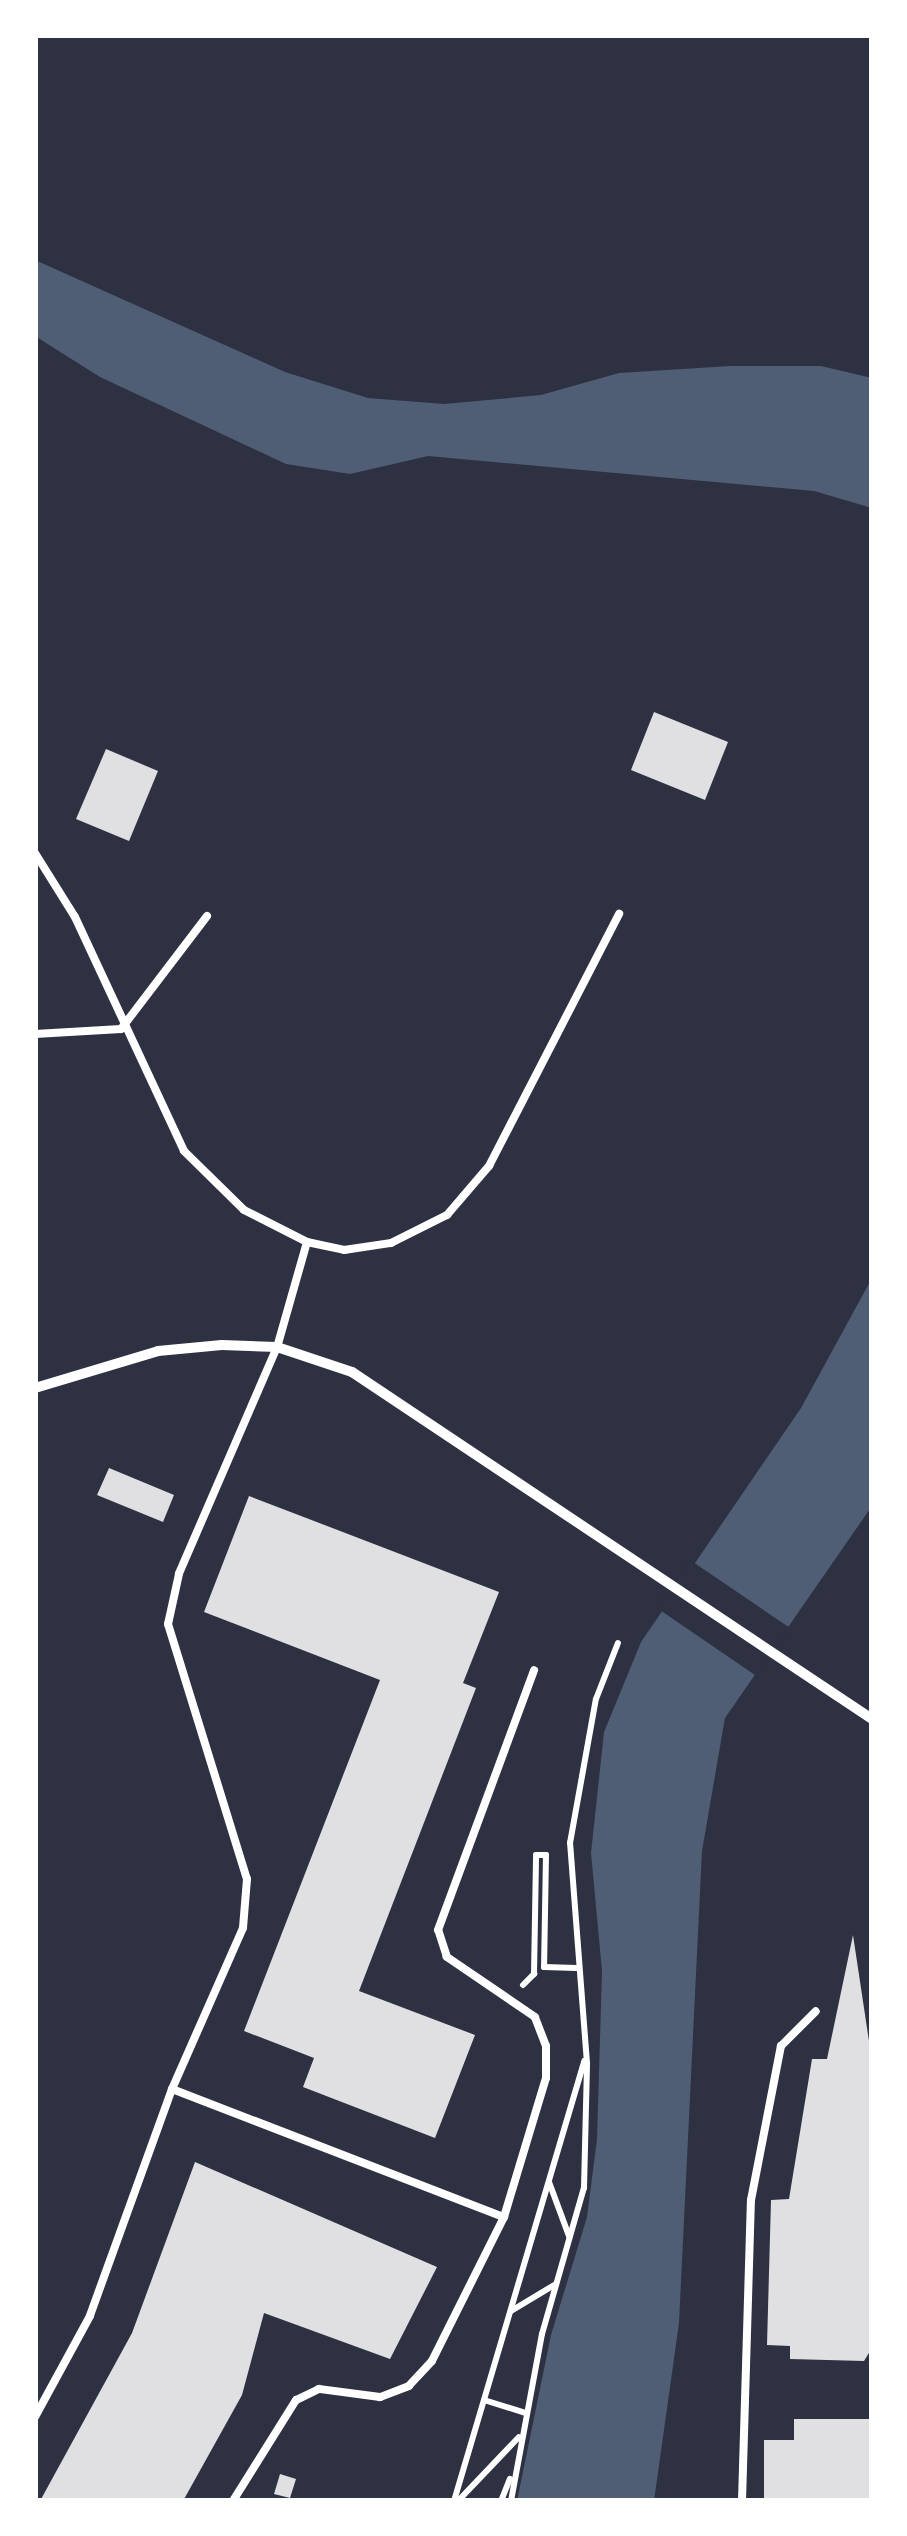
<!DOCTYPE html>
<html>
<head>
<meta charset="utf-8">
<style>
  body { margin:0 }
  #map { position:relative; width:907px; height:2536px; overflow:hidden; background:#2d3142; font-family:Manrope,sans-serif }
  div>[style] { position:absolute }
  .water>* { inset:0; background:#4f5d75 }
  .pier>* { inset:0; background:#2d3142 }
  .building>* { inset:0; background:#e0e0e3 }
  .path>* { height:6px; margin:-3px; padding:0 3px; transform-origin:3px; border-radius:3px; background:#fff }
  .service>* { height:8px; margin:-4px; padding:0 4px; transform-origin:4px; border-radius:4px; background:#fff }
  .minor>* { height:10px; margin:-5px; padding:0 5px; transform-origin:5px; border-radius:5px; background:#fff }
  span { translate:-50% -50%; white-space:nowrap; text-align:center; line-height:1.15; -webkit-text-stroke:8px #fff; paint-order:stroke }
  .frame { position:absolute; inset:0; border:38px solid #fff; pointer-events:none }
</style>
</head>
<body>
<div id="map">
  <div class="water">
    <i style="clip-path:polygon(35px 260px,285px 372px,368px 398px,444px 404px,541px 395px,619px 373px,730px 366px,821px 366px,872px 378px,872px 508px,814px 491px,428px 456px,350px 474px,286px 464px,100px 377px,35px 336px)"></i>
    <i style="clip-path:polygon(872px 1278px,872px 1506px,725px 1718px,702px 1851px,679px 2323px,654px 2501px,517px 2501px,551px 2335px,587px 2217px,597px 2139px,602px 1971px,591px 1853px,604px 1732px,641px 1642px,801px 1408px)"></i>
  </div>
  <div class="pier">
    <i style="clip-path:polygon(690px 1560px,790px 1628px,755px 1675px,657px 1608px)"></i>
  </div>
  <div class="building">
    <i style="clip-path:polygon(654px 712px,728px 742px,705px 800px,631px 770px)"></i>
    <i style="clip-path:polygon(106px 749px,158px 771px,129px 841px,76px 819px)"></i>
    <i style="clip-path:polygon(109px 1468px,174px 1495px,163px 1522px,97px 1495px)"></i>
    <i style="clip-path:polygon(249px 1496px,499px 1592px,463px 1683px,476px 1688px,359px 1991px,475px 2035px,435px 2138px,303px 2087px,314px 2058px,244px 2031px,380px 1680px,204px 1612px)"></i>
    <i style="clip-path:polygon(853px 1935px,872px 2061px,872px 2348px,864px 2361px,790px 2359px,790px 2346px,767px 2345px,771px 2200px,789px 2199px,812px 2059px,827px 2059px)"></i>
    <i style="clip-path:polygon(195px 2162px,437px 2267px,390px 2359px,264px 2313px,242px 2395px,183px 2501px,40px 2501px,132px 2333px)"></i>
    <i style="clip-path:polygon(794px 2419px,872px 2419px,872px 2501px,764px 2501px,764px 2440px,794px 2440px)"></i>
    <i style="clip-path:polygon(280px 2474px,296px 2479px,290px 2498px,274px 2494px)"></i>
  </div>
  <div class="path">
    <i style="left:523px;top:1985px;width:16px;rotate:-45deg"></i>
    <i style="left:534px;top:1974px;width:119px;rotate:-89deg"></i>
    <i style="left:536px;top:1855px;width:10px"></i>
    <i style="left:546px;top:1855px;width:112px;rotate:91deg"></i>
    <i style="left:544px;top:1967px;width:32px;rotate:2deg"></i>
    <i style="left:549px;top:2182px;width:58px;rotate:69.7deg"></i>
    <i style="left:511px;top:2311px;width:52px;rotate:-31deg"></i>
    <i style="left:484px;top:2400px;width:44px;rotate:17.2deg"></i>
    <i style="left:454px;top:2501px;width:459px;rotate:-73.5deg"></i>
    <i style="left:458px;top:2501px;width:88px;rotate:-46.4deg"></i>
    <i style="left:501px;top:2501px;width:24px;rotate:-68deg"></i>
    <i style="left:511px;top:2501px;width:170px;rotate:-79.5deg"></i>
    <i style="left:542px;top:2334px;width:152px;rotate:-74deg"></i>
    <i style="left:584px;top:2188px;width:125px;rotate:-88.6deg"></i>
    <i style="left:587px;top:2063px;width:221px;rotate:-94.4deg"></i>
    <i style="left:570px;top:1843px;width:146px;rotate:-79.8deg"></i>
    <i style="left:596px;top:1699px;width:60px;rotate:-68.6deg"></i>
  </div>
  <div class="service">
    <i style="left:35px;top:853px;width:75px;rotate:58deg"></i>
    <i style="left:75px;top:917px;width:258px;rotate:65deg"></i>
    <i style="left:184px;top:1151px;width:84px;rotate:44.5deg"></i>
    <i style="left:244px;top:1210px;width:71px;rotate:26.9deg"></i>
    <i style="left:307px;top:1242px;width:109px;rotate:105.9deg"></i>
    <i style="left:277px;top:1347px;width:247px;rotate:113.4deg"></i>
    <i style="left:179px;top:1574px;width:51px;rotate:102.4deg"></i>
    <i style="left:168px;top:1624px;width:267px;rotate:72.8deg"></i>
    <i style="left:247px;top:1879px;width:49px;rotate:94.7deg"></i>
    <i style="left:243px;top:1928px;width:176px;rotate:113.8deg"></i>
    <i style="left:172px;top:2089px;width:241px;rotate:109.9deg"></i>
    <i style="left:90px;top:2316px;width:115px;rotate:118.6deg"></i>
    <i style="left:35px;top:1034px;width:86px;rotate:-3.3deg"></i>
    <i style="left:121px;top:1029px;width:142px;rotate:-52.7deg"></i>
    <i style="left:307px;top:1242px;width:38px;rotate:12deg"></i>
    <i style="left:344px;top:1250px;width:48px;rotate:-8.5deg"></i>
    <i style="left:391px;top:1243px;width:63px;rotate:-26.6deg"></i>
    <i style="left:447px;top:1215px;width:65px;rotate:-49.4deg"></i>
    <i style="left:489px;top:1166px;width:284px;rotate:-62.7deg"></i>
    <i style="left:172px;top:2089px;width:356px;rotate:21.1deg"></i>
    <i style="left:504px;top:2217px;width:161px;rotate:116.6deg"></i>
    <i style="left:432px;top:2361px;width:34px;rotate:133deg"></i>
    <i style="left:409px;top:2386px;width:31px;rotate:159deg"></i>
    <i style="left:380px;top:2397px;width:62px;rotate:-172.5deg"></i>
    <i style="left:319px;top:2389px;width:25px;rotate:154deg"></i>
    <i style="left:296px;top:2400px;width:119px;rotate:122deg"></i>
    <i style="left:504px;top:2217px;width:145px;rotate:-73.2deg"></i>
    <i style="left:546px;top:2078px;width:32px;rotate:-90deg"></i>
    <i style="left:546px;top:2046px;width:31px;rotate:-111deg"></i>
    <i style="left:535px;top:2017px;width:107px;rotate:-145.7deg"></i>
    <i style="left:447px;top:1957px;width:28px;rotate:-108deg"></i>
    <i style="left:438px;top:1930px;width:277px;rotate:-69.7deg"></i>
    <i style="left:742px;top:2501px;width:301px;rotate:-88.3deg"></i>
    <i style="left:751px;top:2200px;width:157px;rotate:-79deg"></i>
    <i style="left:781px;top:2046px;width:49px;rotate:-45deg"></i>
  </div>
  <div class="minor">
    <i style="left:35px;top:1388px;width:128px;rotate:-16.7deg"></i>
    <i style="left:158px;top:1351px;width:64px;rotate:-5.4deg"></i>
    <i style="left:222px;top:1345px;width:55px;rotate:2.1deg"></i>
    <i style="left:277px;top:1347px;width:79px;rotate:18.4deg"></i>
    <i style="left:352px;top:1372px;width:625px;rotate:33.72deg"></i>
  </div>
  <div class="frame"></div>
</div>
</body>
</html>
